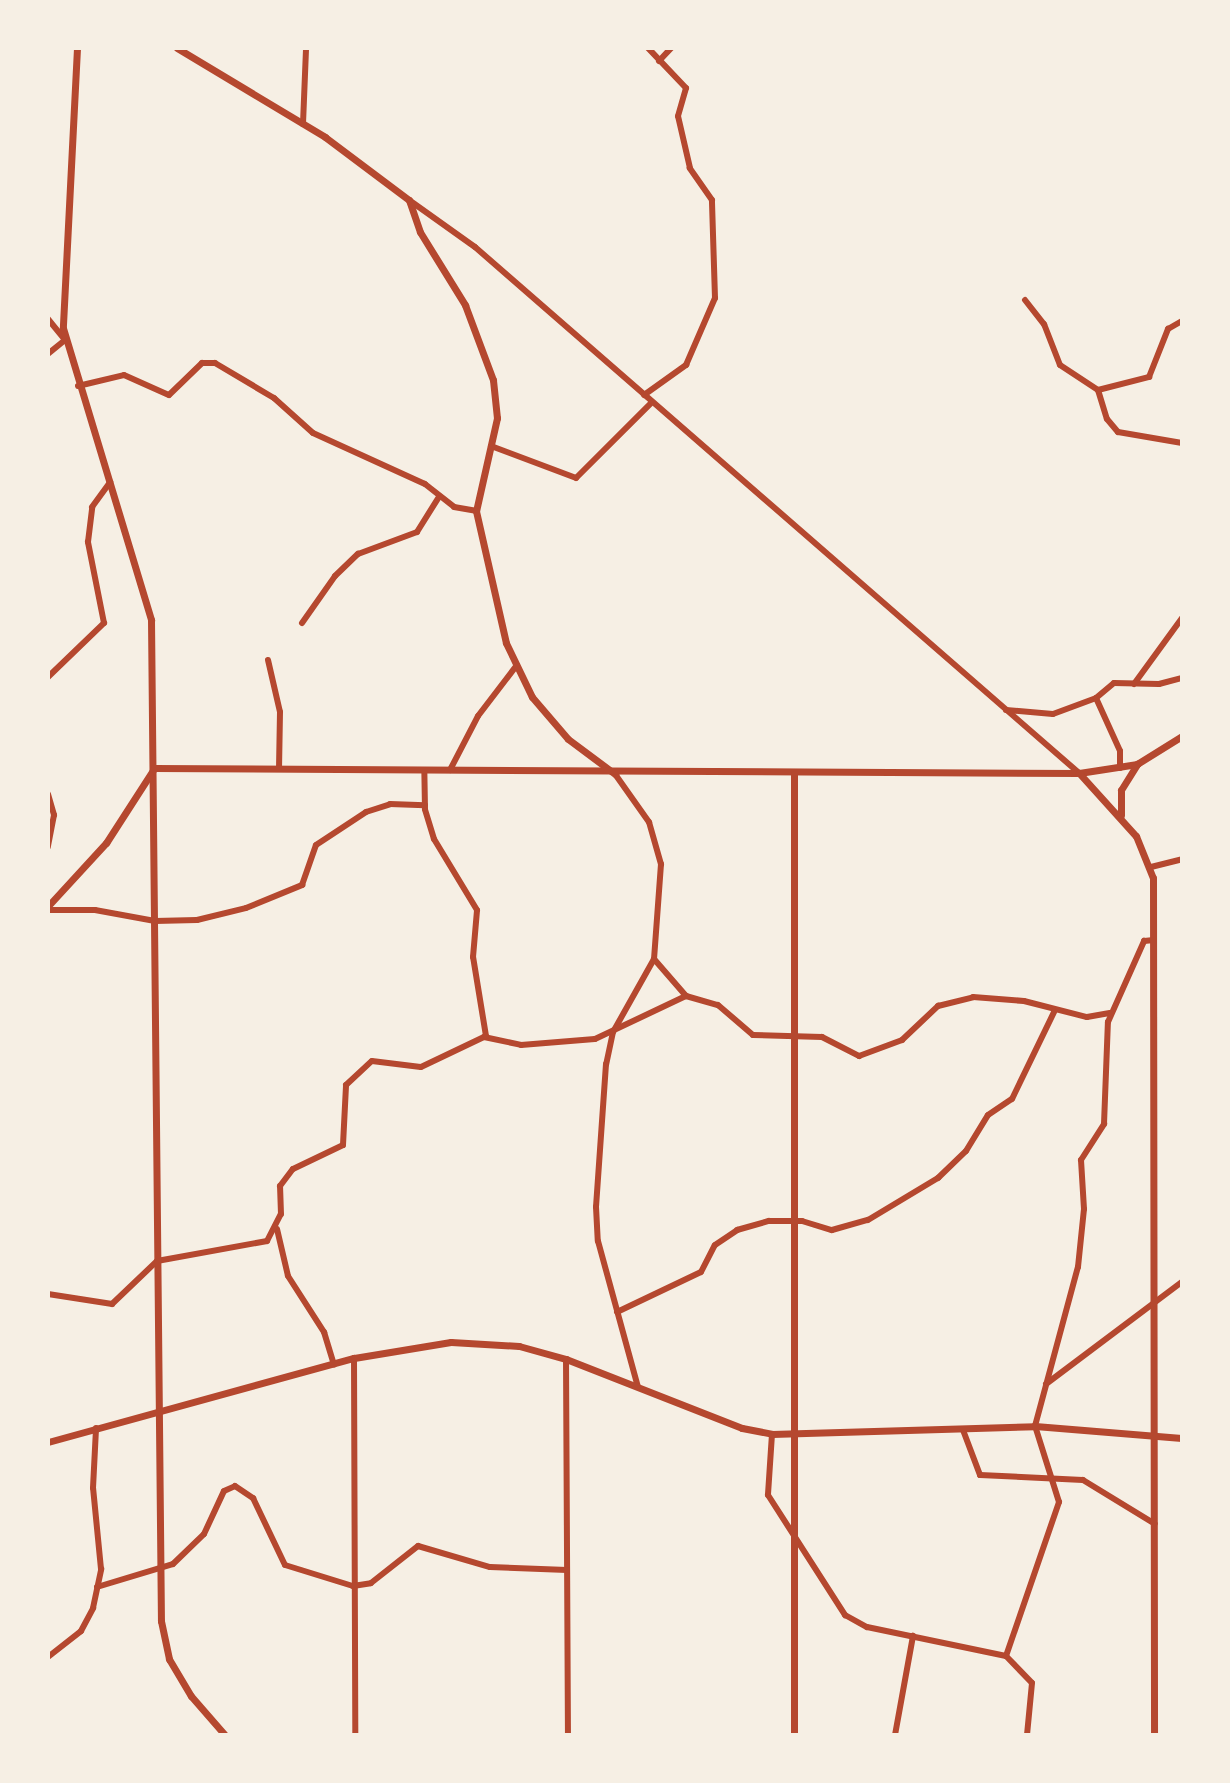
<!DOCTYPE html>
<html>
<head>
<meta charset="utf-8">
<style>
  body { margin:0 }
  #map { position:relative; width:1230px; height:1783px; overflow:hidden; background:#f6efe4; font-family:Bitter,serif }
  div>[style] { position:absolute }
  .minor>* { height:6px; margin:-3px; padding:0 3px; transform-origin:3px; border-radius:3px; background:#b5482f }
  .tertiary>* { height:7px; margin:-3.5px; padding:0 3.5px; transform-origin:3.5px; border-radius:3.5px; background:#b5482f }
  span { translate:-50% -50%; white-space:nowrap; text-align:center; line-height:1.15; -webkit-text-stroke:6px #f6efe4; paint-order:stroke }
  .frame { position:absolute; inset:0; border:50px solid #f6efe4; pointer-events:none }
</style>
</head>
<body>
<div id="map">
  <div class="minor">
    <i style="left:659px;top:61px;width:18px;rotate:-47deg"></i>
    <i style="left:303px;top:124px;width:76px;rotate:-87.7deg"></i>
    <i style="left:409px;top:200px;width:81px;rotate:35.5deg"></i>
    <i style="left:475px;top:247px;width:801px;rotate:41.05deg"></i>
    <i style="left:1025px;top:300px;width:31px;rotate:52deg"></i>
    <i style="left:1044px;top:324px;width:44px;rotate:68.7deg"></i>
    <i style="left:1060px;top:365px;width:45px;rotate:33.3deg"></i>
    <i style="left:1098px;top:390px;width:53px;rotate:-14.3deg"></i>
    <i style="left:1149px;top:377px;width:52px;rotate:-68.4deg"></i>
    <i style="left:1168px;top:329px;width:16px;rotate:-30deg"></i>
    <i style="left:48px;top:319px;width:27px;rotate:51deg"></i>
    <i style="left:65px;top:340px;width:22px;rotate:141deg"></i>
    <i style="left:78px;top:386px;width:47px;rotate:-13.4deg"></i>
    <i style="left:124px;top:375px;width:49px;rotate:24deg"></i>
    <i style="left:169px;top:395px;width:46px;rotate:-44.1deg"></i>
    <i style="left:202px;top:363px;width:13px"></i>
    <i style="left:215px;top:363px;width:69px;rotate:30.7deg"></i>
    <i style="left:274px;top:398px;width:52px;rotate:41.9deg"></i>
    <i style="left:313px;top:433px;width:123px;rotate:24.5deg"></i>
    <i style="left:425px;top:484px;width:37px;rotate:38deg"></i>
    <i style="left:454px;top:507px;width:22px;rotate:10deg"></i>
    <i style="left:1098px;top:390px;width:30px;rotate:73deg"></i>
    <i style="left:1107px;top:419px;width:17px;rotate:50deg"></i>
    <i style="left:1118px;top:432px;width:65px;rotate:9.8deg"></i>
    <i style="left:644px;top:395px;width:52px;rotate:-35.5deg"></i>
    <i style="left:686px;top:365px;width:73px;rotate:-66.6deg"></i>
    <i style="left:715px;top:298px;width:98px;rotate:-91.8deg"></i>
    <i style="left:712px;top:200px;width:39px;rotate:-125deg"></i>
    <i style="left:690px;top:168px;width:53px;rotate:-103deg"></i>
    <i style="left:678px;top:116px;width:29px;rotate:-74deg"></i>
    <i style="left:686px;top:88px;width:55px;rotate:-133.5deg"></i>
    <i style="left:491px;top:446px;width:91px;rotate:20.6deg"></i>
    <i style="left:576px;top:478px;width:105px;rotate:-45deg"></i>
    <i style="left:302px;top:623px;width:57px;rotate:-54.9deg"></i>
    <i style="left:335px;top:576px;width:32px;rotate:-44deg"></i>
    <i style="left:358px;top:554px;width:63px;rotate:-20.4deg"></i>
    <i style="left:417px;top:532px;width:40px;rotate:-58deg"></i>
    <i style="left:268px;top:660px;width:53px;rotate:77deg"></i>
    <i style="left:280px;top:712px;width:57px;rotate:91deg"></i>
    <i style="left:48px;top:677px;width:78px;rotate:-44deg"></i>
    <i style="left:104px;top:623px;width:83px;rotate:-101.2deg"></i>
    <i style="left:88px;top:542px;width:35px;rotate:-83deg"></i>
    <i style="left:92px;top:507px;width:31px;rotate:-54deg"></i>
    <i style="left:1134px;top:684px;width:82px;rotate:-54deg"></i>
    <i style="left:1096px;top:698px;width:58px;rotate:65.6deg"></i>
    <i style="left:1120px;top:751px;width:17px;rotate:90deg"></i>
    <i style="left:1006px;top:710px;width:47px;rotate:4.9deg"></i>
    <i style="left:1053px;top:714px;width:46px;rotate:-20.4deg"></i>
    <i style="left:1096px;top:698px;width:23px;rotate:-40deg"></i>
    <i style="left:1114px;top:683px;width:45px;rotate:1.3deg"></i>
    <i style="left:1159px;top:684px;width:24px;rotate:-15deg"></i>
    <i style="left:450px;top:770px;width:61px;rotate:-62.6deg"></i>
    <i style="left:478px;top:716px;width:64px;rotate:-52.6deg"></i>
    <i style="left:615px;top:774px;width:59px;rotate:54.7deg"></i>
    <i style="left:649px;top:822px;width:44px;rotate:74.1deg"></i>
    <i style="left:661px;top:864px;width:95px;rotate:94.2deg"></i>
    <i style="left:654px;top:959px;width:84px;rotate:119.3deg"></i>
    <i style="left:613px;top:1032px;width:33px;rotate:102deg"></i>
    <i style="left:606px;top:1064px;width:143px;rotate:94deg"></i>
    <i style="left:596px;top:1207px;width:34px;rotate:87deg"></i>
    <i style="left:598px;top:1241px;width:151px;rotate:74.7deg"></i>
    <i style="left:48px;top:794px;width:22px;rotate:74deg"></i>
    <i style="left:54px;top:815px;width:33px;rotate:101deg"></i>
    <i style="left:1151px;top:867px;width:32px;rotate:-14deg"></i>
    <i style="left:48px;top:910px;width:47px"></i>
    <i style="left:95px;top:910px;width:61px;rotate:10.4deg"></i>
    <i style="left:155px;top:921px;width:42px;rotate:-1.4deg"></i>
    <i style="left:197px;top:920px;width:50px;rotate:-13.8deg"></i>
    <i style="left:246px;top:908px;width:61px;rotate:-22.3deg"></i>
    <i style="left:302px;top:885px;width:42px;rotate:-70.7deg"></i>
    <i style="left:316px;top:845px;width:60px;rotate:-33.4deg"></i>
    <i style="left:366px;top:812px;width:25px;rotate:-18deg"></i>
    <i style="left:390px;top:804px;width:35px;rotate:2deg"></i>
    <i style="left:654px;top:959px;width:49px;rotate:49.1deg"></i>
    <i style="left:686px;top:996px;width:33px;rotate:16deg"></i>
    <i style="left:718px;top:1005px;width:46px;rotate:40.6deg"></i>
    <i style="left:753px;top:1035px;width:69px;rotate:1.7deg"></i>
    <i style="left:822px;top:1037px;width:42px;rotate:27.2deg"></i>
    <i style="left:859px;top:1056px;width:46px;rotate:-20.4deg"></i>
    <i style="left:902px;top:1040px;width:50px;rotate:-43.4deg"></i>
    <i style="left:938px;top:1006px;width:36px;rotate:-14deg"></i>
    <i style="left:973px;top:997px;width:51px;rotate:4.5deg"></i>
    <i style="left:1024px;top:1001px;width:65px;rotate:14.3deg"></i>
    <i style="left:1087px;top:1017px;width:23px;rotate:-10deg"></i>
    <i style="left:484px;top:1037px;width:38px;rotate:12deg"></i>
    <i style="left:521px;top:1045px;width:74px;rotate:-4.6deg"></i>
    <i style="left:595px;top:1039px;width:101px;rotate:-25.3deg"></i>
    <i style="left:277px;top:1229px;width:48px;rotate:76.8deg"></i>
    <i style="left:288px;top:1276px;width:67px;rotate:57.3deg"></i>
    <i style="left:324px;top:1332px;width:34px;rotate:73deg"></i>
    <i style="left:48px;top:1294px;width:65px;rotate:8.9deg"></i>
    <i style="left:112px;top:1304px;width:62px;rotate:-43.7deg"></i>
    <i style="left:157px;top:1261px;width:112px;rotate:-10.3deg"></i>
    <i style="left:267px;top:1241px;width:30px;rotate:-63deg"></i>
    <i style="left:281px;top:1214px;width:28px;rotate:-92deg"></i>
    <i style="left:280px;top:1186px;width:21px;rotate:-53deg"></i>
    <i style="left:293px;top:1169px;width:55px;rotate:-25.6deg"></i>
    <i style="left:343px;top:1145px;width:60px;rotate:-87.1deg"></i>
    <i style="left:346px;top:1085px;width:35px;rotate:-43deg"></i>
    <i style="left:372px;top:1061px;width:49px;rotate:7deg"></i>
    <i style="left:421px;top:1067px;width:72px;rotate:-25.5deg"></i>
    <i style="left:486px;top:1036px;width:80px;rotate:-99.3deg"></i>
    <i style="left:473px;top:957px;width:47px;rotate:-85.1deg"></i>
    <i style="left:477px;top:910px;width:83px;rotate:-121.2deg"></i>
    <i style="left:434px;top:839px;width:31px;rotate:-107deg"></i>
    <i style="left:425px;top:809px;width:39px;rotate:-91deg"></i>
    <i style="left:617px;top:1312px;width:93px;rotate:-25.5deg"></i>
    <i style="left:701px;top:1272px;width:30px;rotate:-63deg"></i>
    <i style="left:715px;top:1245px;width:27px;rotate:-34deg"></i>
    <i style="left:737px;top:1230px;width:33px;rotate:-16deg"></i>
    <i style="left:769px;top:1221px;width:33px"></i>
    <i style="left:802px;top:1221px;width:31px;rotate:17deg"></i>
    <i style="left:832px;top:1230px;width:37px;rotate:-16deg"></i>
    <i style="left:868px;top:1220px;width:82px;rotate:-31deg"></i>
    <i style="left:938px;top:1178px;width:39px;rotate:-44deg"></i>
    <i style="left:966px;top:1151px;width:42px;rotate:-58.6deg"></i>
    <i style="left:988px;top:1115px;width:29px;rotate:-34deg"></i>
    <i style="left:1012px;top:1099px;width:97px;rotate:-64.2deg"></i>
    <i style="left:354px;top:1358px;width:377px;rotate:89.8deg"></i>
    <i style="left:566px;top:1359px;width:376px;rotate:89.7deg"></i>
    <i style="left:1046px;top:1384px;width:170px;rotate:-36.9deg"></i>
    <i style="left:963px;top:1430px;width:48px;rotate:69.3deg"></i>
    <i style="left:980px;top:1475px;width:103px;rotate:2.8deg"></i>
    <i style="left:1083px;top:1480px;width:84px;rotate:31.4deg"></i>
    <i style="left:772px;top:1434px;width:61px;rotate:93.8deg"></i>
    <i style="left:768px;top:1495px;width:143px;rotate:57.3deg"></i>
    <i style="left:845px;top:1615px;width:25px;rotate:29deg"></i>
    <i style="left:867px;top:1627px;width:142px;rotate:11.8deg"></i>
    <i style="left:1006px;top:1656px;width:37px;rotate:46deg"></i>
    <i style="left:1032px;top:1683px;width:52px;rotate:95.5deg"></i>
    <i style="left:97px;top:1587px;width:79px;rotate:-16.8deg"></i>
    <i style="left:173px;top:1564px;width:43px;rotate:-44.1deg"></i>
    <i style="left:204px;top:1534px;width:47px;rotate:-65.1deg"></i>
    <i style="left:224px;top:1491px;width:12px;rotate:-24deg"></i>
    <i style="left:235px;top:1486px;width:22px;rotate:34deg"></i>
    <i style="left:253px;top:1498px;width:74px;rotate:64.5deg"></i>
    <i style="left:285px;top:1565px;width:71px;rotate:17.2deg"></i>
    <i style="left:353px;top:1586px;width:18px;rotate:-9deg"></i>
    <i style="left:371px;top:1583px;width:60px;rotate:-38.2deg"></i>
    <i style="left:418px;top:1546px;width:75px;rotate:16.3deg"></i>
    <i style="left:490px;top:1567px;width:77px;rotate:2.2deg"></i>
    <i style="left:1006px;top:1656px;width:163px;rotate:-71deg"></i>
    <i style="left:1059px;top:1502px;width:80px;rotate:-107.5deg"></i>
    <i style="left:1035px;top:1426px;width:165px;rotate:-74.9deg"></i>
    <i style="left:1078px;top:1267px;width:58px;rotate:-84.1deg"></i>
    <i style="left:1084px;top:1209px;width:49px;rotate:-93.5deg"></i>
    <i style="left:1081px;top:1160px;width:43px;rotate:-57.4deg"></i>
    <i style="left:1104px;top:1124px;width:102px;rotate:-87.8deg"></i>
    <i style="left:1108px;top:1022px;width:89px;rotate:-66deg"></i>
    <i style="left:1144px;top:941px;width:10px;rotate:-6deg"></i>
    <i style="left:48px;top:1657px;width:42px;rotate:-38.2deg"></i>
    <i style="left:81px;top:1631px;width:26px;rotate:-62deg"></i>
    <i style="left:93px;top:1608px;width:40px;rotate:-78deg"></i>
    <i style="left:101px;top:1569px;width:81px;rotate:-95.6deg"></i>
    <i style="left:93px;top:1488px;width:60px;rotate:-87.1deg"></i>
    <i style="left:895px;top:1735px;width:101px;rotate:-79.7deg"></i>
  </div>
  <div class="tertiary">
    <i style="left:77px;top:48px;width:280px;rotate:92.9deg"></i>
    <i style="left:63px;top:328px;width:305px;rotate:73.2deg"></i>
    <i style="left:151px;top:620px;width:1001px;rotate:89.43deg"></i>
    <i style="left:161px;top:1621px;width:39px;rotate:78deg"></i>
    <i style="left:169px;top:1659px;width:43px;rotate:59.3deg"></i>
    <i style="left:191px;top:1696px;width:52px;rotate:48.9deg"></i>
    <i style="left:177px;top:48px;width:173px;rotate:31deg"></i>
    <i style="left:325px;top:137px;width:105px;rotate:36.9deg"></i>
    <i style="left:409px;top:200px;width:34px;rotate:71deg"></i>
    <i style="left:420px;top:232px;width:86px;rotate:58.3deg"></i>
    <i style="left:465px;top:305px;width:80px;rotate:69.5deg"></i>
    <i style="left:493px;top:380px;width:38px;rotate:84deg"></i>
    <i style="left:497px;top:418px;width:95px;rotate:102.7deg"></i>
    <i style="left:476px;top:511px;width:135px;rotate:77.2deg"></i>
    <i style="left:506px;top:643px;width:60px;rotate:64.3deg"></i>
    <i style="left:532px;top:697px;width:55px;rotate:49.4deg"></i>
    <i style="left:568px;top:739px;width:59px;rotate:36.7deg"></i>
    <i style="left:154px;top:768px;width:925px;rotate:0.31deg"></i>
    <i style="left:1079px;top:773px;width:59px;rotate:-8.8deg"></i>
    <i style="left:1137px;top:764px;width:53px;rotate:-31.9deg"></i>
    <i style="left:1079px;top:773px;width:85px;rotate:47.9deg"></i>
    <i style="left:1136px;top:836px;width:45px;rotate:68deg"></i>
    <i style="left:1153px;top:878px;width:857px;rotate:89.93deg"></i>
    <i style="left:794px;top:774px;width:961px;rotate:90deg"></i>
    <i style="left:1121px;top:815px;width:25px;rotate:-90deg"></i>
    <i style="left:1121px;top:790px;width:31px;rotate:-58deg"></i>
    <i style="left:48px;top:906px;width:86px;rotate:-47.4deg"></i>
    <i style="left:106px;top:843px;width:87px;rotate:-57.2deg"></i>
    <i style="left:48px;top:1442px;width:317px;rotate:-15.4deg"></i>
    <i style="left:354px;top:1358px;width:98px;rotate:-9.4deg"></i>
    <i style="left:451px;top:1342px;width:68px;rotate:3.4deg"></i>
    <i style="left:519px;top:1346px;width:49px;rotate:15.5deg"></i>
    <i style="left:566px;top:1359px;width:189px;rotate:21.4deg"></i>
    <i style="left:742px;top:1428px;width:31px;rotate:11deg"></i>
    <i style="left:772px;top:1434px;width:263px;rotate:-1.7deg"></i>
    <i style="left:1035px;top:1426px;width:147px;rotate:4.7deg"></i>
  </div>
  <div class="frame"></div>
</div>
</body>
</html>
